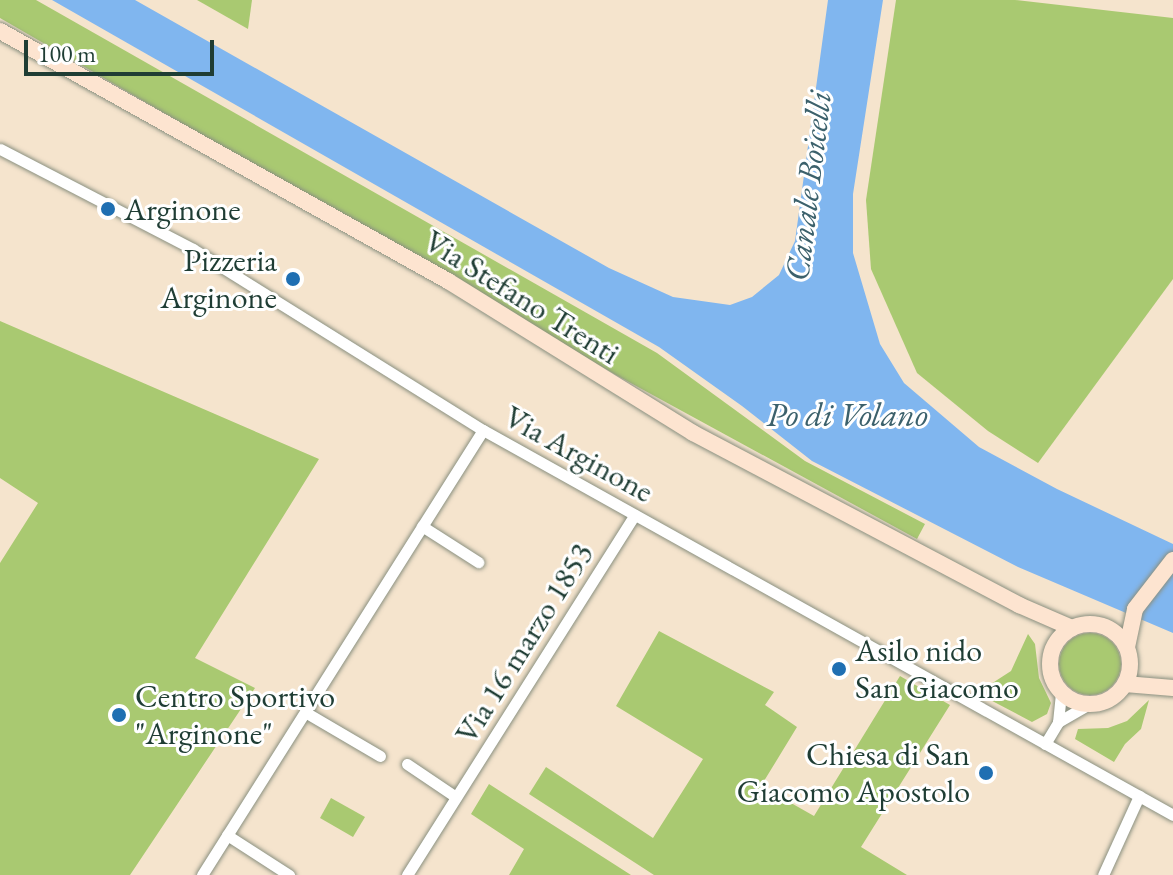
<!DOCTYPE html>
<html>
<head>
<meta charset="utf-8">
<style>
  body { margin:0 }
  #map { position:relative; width:1173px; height:875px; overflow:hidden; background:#f5e4cd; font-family:"EB Garamond",serif }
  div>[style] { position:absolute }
  .green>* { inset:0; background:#a9c971 }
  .round { border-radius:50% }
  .water>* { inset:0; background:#80b6ef }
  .roads { filter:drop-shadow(0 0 2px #8a9080) drop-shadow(0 0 2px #8a9080) }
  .street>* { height:11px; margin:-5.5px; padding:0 5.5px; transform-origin:5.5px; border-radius:5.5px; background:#fff }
  .secondary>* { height:16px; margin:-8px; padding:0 8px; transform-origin:8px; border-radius:8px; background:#fde4d0 }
  .secondary>.ring { margin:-8px; padding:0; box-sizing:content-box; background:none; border:16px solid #fde4d0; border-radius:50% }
  .dots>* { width:22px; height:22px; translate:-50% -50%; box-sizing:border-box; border:4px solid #fff; border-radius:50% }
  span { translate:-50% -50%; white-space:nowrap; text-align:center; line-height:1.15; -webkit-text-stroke:6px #fff; paint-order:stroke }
  .poi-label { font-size:32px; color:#1f3d34 }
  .left { translate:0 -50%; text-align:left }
  .right { translate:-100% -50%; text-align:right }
  .street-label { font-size:32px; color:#1f3d34 }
  .water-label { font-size:34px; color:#3c616c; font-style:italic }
  .scale { position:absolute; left:24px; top:40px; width:190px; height:36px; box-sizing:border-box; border:4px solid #1f3d34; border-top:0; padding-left:10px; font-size:24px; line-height:28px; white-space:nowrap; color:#1f3d34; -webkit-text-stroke:6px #fff; paint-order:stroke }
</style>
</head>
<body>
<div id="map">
  <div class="green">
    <i style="clip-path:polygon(0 0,36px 0,657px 353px,805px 461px,925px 524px,917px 539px,616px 375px,0 18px)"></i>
    <i style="clip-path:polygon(197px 0,252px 0,248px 29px)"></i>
    <i style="clip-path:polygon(896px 0,1015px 0,1173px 18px,1173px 279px,1038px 463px,988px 431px,917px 373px,871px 269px,866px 200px)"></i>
    <i style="clip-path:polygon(0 321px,319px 459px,195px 658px,255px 688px,130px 875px,0 875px,0 563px,38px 503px,0 478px)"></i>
    <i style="clip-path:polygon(659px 631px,774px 692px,765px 705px,797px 727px,761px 786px,814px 816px,900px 676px,950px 705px,861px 847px,907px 875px,654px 875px,529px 794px,546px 767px,653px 838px,703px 759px,616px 706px)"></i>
    <i class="round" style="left:1059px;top:633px;width:62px;height:62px"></i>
    <i style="clip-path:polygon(1028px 634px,1035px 644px,1039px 678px,1051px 703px,1047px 714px,1032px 722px,977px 693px,1011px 671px)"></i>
    <i style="clip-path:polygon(1149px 700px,1141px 729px,1125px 744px,1114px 762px,1075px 739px,1078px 729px,1108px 728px,1127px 721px)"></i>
    <i style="clip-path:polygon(489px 784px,631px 875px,509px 875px,524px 849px,471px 814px)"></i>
    <i style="clip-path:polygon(331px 798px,365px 817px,353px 837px,320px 818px)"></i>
  </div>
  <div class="water">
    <i style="clip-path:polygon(52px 0,135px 0,609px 268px,673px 297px,730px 305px,752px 297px,779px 275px,795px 241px,828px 0,883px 0,853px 194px,853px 253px,880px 344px,904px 383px,979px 447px,1057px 489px,1173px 544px,1173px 633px,1018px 567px,812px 461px,742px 406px,659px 347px)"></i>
  </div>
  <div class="roads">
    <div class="street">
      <i style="left:0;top:149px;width:217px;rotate:27.4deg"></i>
      <i style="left:193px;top:249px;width:342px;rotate:32deg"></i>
      <i style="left:483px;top:430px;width:790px;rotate:29.16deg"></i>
      <i style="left:422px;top:526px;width:67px;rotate:32.7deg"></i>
      <i style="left:305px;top:712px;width:87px;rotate:30.4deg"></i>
      <i style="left:1058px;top:722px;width:36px;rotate:-30deg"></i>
      <i style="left:1045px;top:744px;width:26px;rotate:-59deg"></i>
      <i style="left:1058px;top:722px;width:29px;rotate:-84deg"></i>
      <i style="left:407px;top:764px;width:59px;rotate:34deg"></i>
      <i style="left:227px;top:835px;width:74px;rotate:32.8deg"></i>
      <i style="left:202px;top:875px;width:526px;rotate:-57.73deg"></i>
      <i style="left:407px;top:875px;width:426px;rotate:-57.7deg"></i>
      <i style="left:1103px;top:875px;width:87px;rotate:-65.5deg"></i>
    </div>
    <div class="secondary">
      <i style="left:0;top:31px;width:513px;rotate:29.16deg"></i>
      <i style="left:448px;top:281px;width:288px;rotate:31.8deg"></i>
      <i style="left:693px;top:433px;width:369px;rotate:27.8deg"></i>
      <i style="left:1019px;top:605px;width:58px;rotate:23.5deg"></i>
      <i class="ring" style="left:1050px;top:624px;width:64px;height:64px"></i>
      <i style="left:1127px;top:647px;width:39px;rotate:-78deg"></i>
      <i style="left:1135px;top:609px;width:62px;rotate:-52.2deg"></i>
      <i style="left:1125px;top:684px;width:48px;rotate:4.8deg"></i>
    </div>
  </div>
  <div class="dots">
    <i style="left:108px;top:209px;background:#1f6fb2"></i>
    <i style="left:293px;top:279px;background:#1f6fb2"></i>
    <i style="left:839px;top:669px;background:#1f6fb2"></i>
    <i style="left:119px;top:715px;background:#1f6fb2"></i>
    <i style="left:986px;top:773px;background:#1f6fb2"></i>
  </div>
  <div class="poi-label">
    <span class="left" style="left:124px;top:209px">Arginone</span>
    <span class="right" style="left:277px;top:279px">Pizzeria<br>Arginone</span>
    <span class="left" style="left:855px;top:669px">Asilo nido<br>San Giacomo</span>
    <span class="left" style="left:135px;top:715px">Centro Sportivo<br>"Arginone"</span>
    <span class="right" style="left:970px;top:773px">Chiesa di San<br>Giacomo Apostolo</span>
  </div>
  <div class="street-label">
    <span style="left:522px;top:297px;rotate:32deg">Via Stefano Trenti</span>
    <span style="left:579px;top:454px;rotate:29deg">Via Arginone</span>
    <span style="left:524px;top:643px;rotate:-58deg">Via 16 marzo 1853</span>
  </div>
  <div class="water-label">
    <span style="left:808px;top:186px;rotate:-83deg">Canale Boicelli</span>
    <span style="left:847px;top:415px">Po di Volano</span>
  </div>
  <div class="scale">100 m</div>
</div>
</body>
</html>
